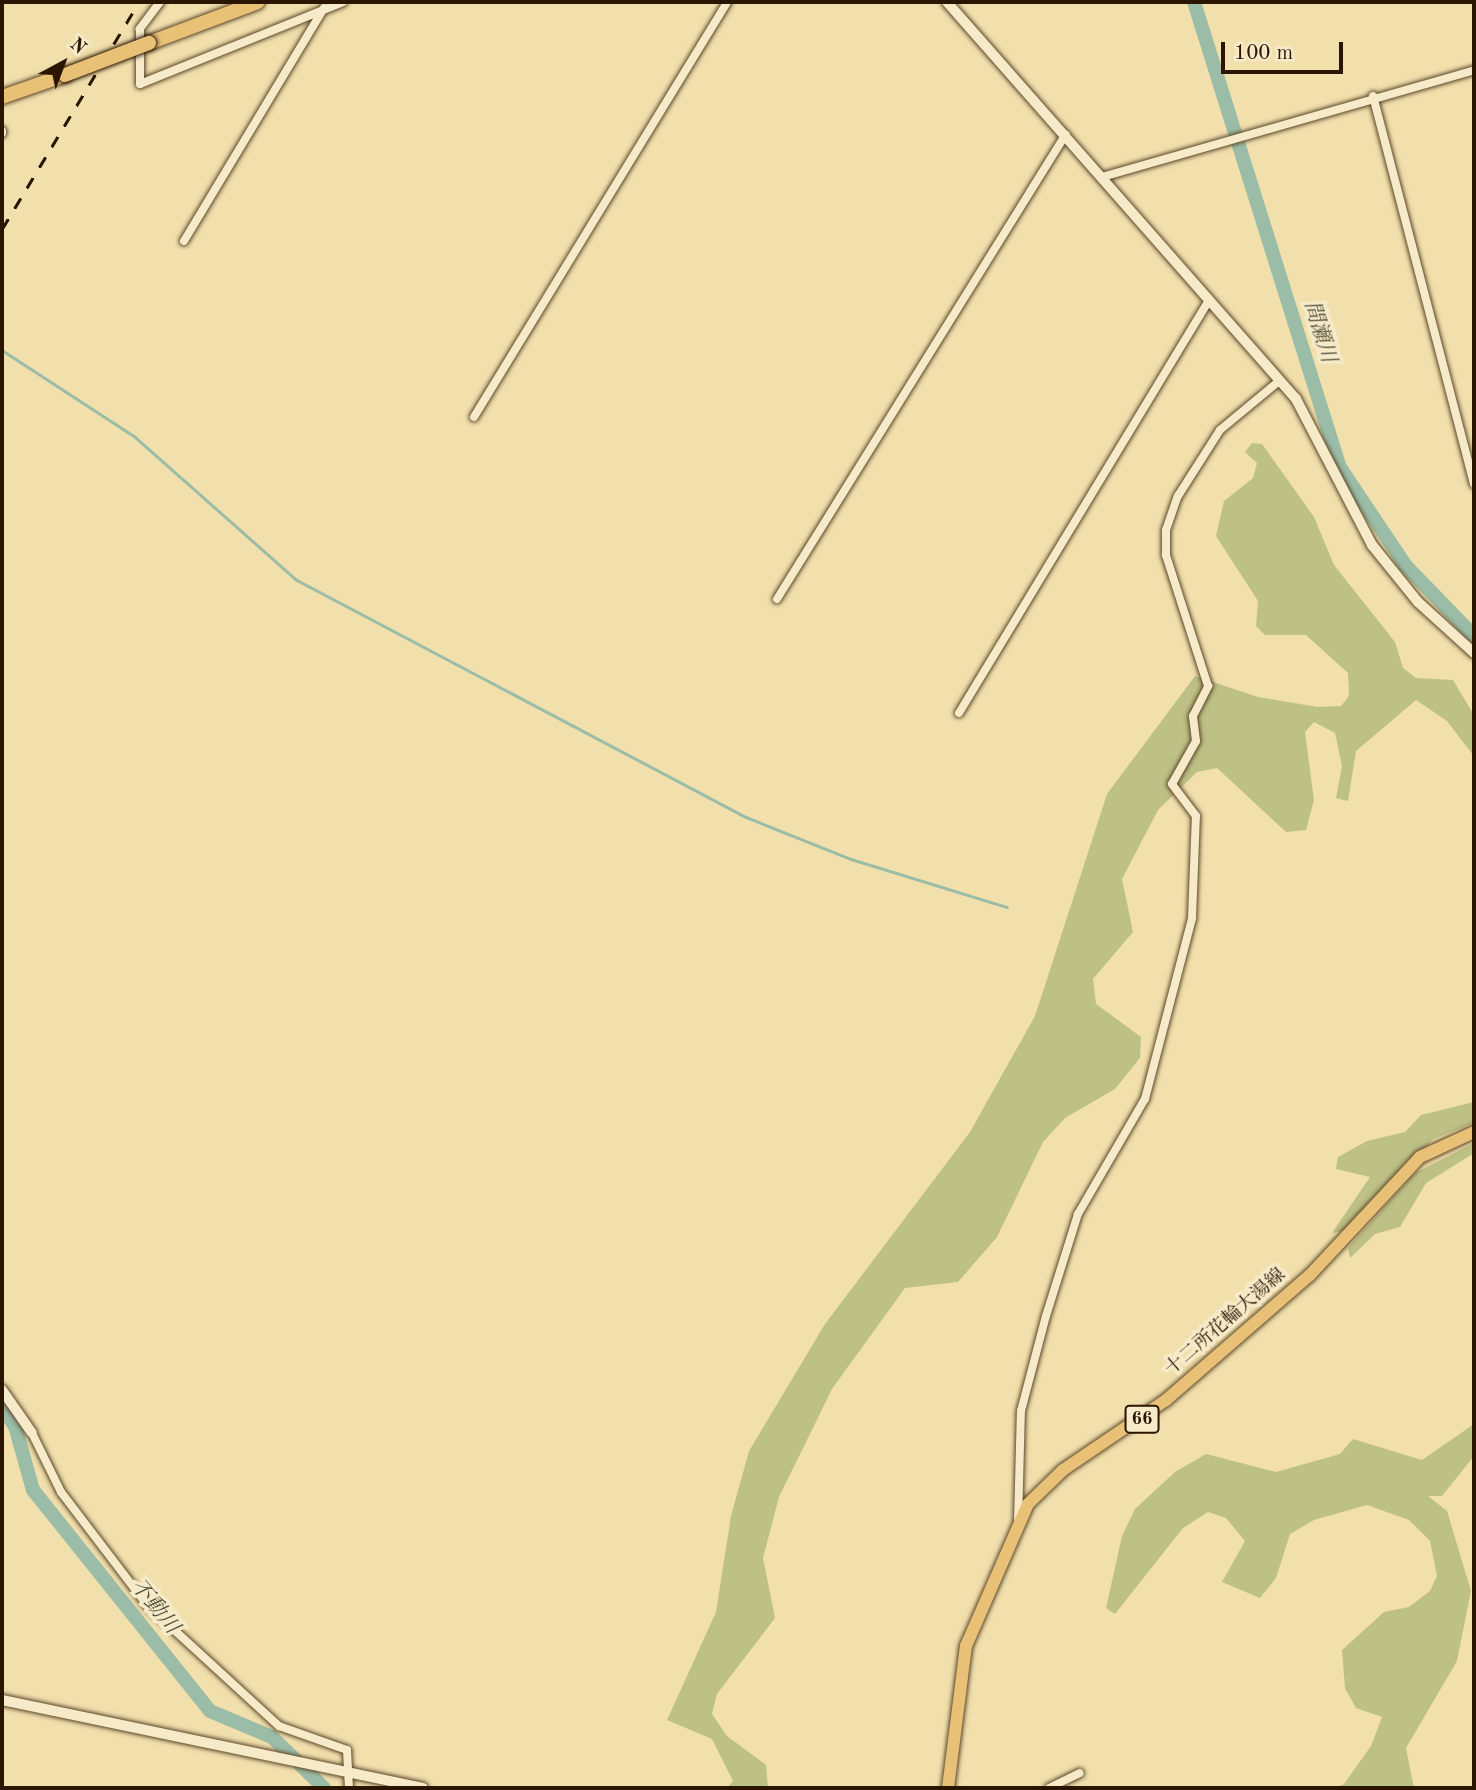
<!DOCTYPE html>
<html>
<head>
<meta charset="utf-8">
<style>
  body { margin:0 }
  #map { position:relative; width:1476px; height:1790px; overflow:hidden; background:#f1dfac; font-family:"Old Standard TT","Noto Serif JP",serif }
  div>[style] { position:absolute }
  .green>* { inset:0; background:#bec186 }
  .stream>* { height:2.5px; margin:-1.25px; padding:0 1.25px; transform-origin:1.25px; border-radius:1.25px; background:#9bbda7 }
  .river>* { height:14px; margin:-7px; padding:0 7px; transform-origin:7px; border-radius:7px; background:#9bbda7 }
  .roads { filter:drop-shadow(0 0 2px #5c482b) drop-shadow(0 0 2px #5c482b) }
  .minor>* { height:8px; margin:-4px; padding:0 4px; transform-origin:4px; border-radius:4px; background:#f6eac9 }
  .tertiary>* { height:10px; margin:-5px; padding:0 5px; transform-origin:5px; border-radius:5px; background:#f6eac9 }
  .primary>* { height:12px; margin:-6px; padding:0 6px; transform-origin:6px; border-radius:6px; background:#e8c076 }
  .trunk>* { height:14px; margin:-7px; padding:0 7px; transform-origin:7px; border-radius:7px; background:#e8c076 }
  .rail>* { height:2.5px; margin-top:-1.25px; transform-origin:0; background:repeating-linear-gradient(90deg,#2a1500 0 12px,transparent 0 24px) }
  .bridges { filter:drop-shadow(0 0 2px #2a1500) drop-shadow(0 0 2px #2a1500) }
  .trunk-bridge>* { height:14px; margin:-7px; padding:0 7px; transform-origin:7px; border-radius:7px; background:#e8c076 }
  span { translate:-50% -50%; white-space:nowrap; text-align:center; line-height:1.15; -webkit-text-stroke:7px #f6eac9; paint-order:stroke }
  .shield-label span { padding:2px 5px; background:#f6eac9; border:2px solid; border-radius:5px; -webkit-text-stroke-width:0 }
  .shield-label { font-size:18px; color:#2a1500; font-weight:700 }
  .street-label { font-size:19px; color:#2a1500 }
  .water-label { font-size:21px; color:#52503a; font-style:italic }
  .frame { position:absolute; inset:0; border:4px solid #2a1500; pointer-events:none }
  .north { position:absolute; left:28px; top:28px; width:70px; height:70px; -webkit-text-stroke:5px #f6eac9; paint-order:stroke; rotate:41deg; font-size:19px; font-weight:700; line-height:28px; text-align:center; color:#2a1500 }
  .north::after { content:''; display:block; margin:auto; width:24px; height:32px; background:#2a1500; clip-path:polygon(50% 0,100% 100%,50% 72%,0 100%) }
  .scale { position:absolute; left:1221px; top:42px; width:122px; height:32px; box-sizing:border-box; border:4px solid #2a1500; border-top:0; padding-left:9px; font-size:21px; line-height:24px; white-space:nowrap; color:#2a1500; -webkit-text-stroke:5px #f6eac9; paint-order:stroke }
</style>
</head>
<body>
<div id="map">
  <div class="green">
    <i style="clip-path:polygon(1252px 443px,1262px 444px,1314px 517px,1334px 565px,1395px 642px,1403px 668px,1416px 678px,1453px 680px,1474px 715px,1474px 767px,1473px 755px,1447px 721px,1416px 700px,1356px 751px,1348px 801px,1336px 798px,1342px 766px,1335px 733px,1314px 722px,1305px 732px,1314px 800px,1306px 830px,1286px 832px,1217px 768px,1197px 772px,1158px 810px,1122px 879px,1133px 932px,1093px 979px,1096px 1004px,1141px 1037px,1140px 1058px,1115px 1089px,1065px 1118px,1043px 1142px,997px 1237px,958px 1282px,905px 1288px,832px 1389px,779px 1497px,763px 1558px,775px 1618px,717px 1694px,712px 1714px,727px 1736px,766px 1765px,768px 1788px,727px 1788px,733px 1781px,712px 1739px,667px 1720px,716px 1612px,731px 1516px,749px 1451px,825px 1324px,970px 1132px,1035px 1016px,1107px 794px,1195px 676px,1258px 697px,1318px 707px,1341px 706px,1349px 696px,1348px 673px,1306px 635px,1265px 635px,1256px 626px,1258px 601px,1216px 536px,1224px 501px,1253px 478px,1257px 463px,1245px 452px)"></i>
    <i style="clip-path:polygon(1474px 1102px,1474px 1123px,1433px 1139px,1350px 1230px,1332px 1233px,1370px 1177px,1336px 1169px,1338px 1157px,1367px 1141px,1405px 1132px,1421px 1115px)"></i>
    <i style="clip-path:polygon(1474px 1143px,1474px 1153px,1426px 1183px,1400px 1227px,1375px 1234px,1350px 1258px,1348px 1248px,1415px 1173px)"></i>
    <i style="clip-path:polygon(1474px 1424px,1474px 1456px,1442px 1496px,1428px 1496px,1447px 1511px,1471px 1591px,1457px 1661px,1406px 1748px,1414px 1788px,1334px 1788px,1344px 1784px,1371px 1746px,1382px 1717px,1356px 1708px,1345px 1688px,1342px 1650px,1384px 1612px,1409px 1607px,1430px 1591px,1437px 1576px,1430px 1541px,1409px 1520px,1367px 1505px,1314px 1520px,1290px 1534px,1276px 1578px,1260px 1598px,1222px 1582px,1245px 1541px,1226px 1518px,1208px 1512px,1183px 1528px,1115px 1614px,1106px 1608px,1122px 1536px,1135px 1509px,1175px 1472px,1206px 1454px,1276px 1472px,1340px 1454px,1353px 1439px,1422px 1460px)"></i>
  </div>
  <div class="stream">
    <i style="left:2px;top:350px;width:158px;rotate:33.1deg"></i>
    <i style="left:134px;top:436px;width:217px;rotate:41.5deg"></i>
    <i style="left:297px;top:580px;width:508px;rotate:27.83deg"></i>
    <i style="left:746px;top:817px;width:113px;rotate:21.8deg"></i>
    <i style="left:851px;top:859px;width:163px;rotate:17.1deg"></i>
  </div>
  <div class="river">
    <i style="left:1194px;top:2px;width:486px;rotate:72.6deg"></i>
    <i style="left:1339px;top:466px;width:120px;rotate:56.2deg"></i>
    <i style="left:1406px;top:566px;width:98px;rotate:45.8deg"></i>
    <i style="left:2px;top:1407px;width:23px;rotate:56deg"></i>
    <i style="left:15px;top:1426px;width:66px;rotate:74.3deg"></i>
    <i style="left:33px;top:1490px;width:283px;rotate:51.3deg"></i>
    <i style="left:210px;top:1711px;width:67px;rotate:22.8deg"></i>
    <i style="left:272px;top:1737px;width:73px;rotate:44.4deg"></i>
  </div>
  <div class="roads">
    <div class="minor">
      <i style="left:160px;top:2px;width:34px;rotate:127deg"></i>
      <i style="left:140px;top:29px;width:55px;rotate:90deg"></i>
      <i style="left:140px;top:84px;width:219px;rotate:-22deg"></i>
      <i style="left:1373px;top:96px;width:401px;rotate:75.4deg"></i>
      <i style="left:2px;top:131px;width:2px;rotate:90deg"></i>
      <i style="left:1102px;top:177px;width:387px;rotate:-16deg"></i>
      <i style="left:184px;top:241px;width:272px;rotate:-59deg"></i>
      <i style="left:474px;top:417px;width:486px;rotate:-58.6deg"></i>
      <i style="left:777px;top:599px;width:547px;rotate:-58.14deg"></i>
      <i style="left:959px;top:713px;width:483px;rotate:-58.8deg"></i>
      <i style="left:32px;top:1433px;width:66px;rotate:63.8deg"></i>
      <i style="left:61px;top:1492px;width:143px;rotate:52.7deg"></i>
      <i style="left:148px;top:1606px;width:178px;rotate:42.5deg"></i>
      <i style="left:279px;top:1726px;width:72px;rotate:19.4deg"></i>
      <i style="left:347px;top:1750px;width:38px;rotate:87deg"></i>
      <i style="left:1018px;top:1522px;width:111px;rotate:-88.5deg"></i>
      <i style="left:1021px;top:1411px;width:98px;rotate:-75.3deg"></i>
      <i style="left:1046px;top:1316px;width:107px;rotate:-72.6deg"></i>
      <i style="left:1078px;top:1214px;width:133px;rotate:-59.8deg"></i>
      <i style="left:1145px;top:1099px;width:187px;rotate:-75.4deg"></i>
      <i style="left:1192px;top:918px;width:102px;rotate:-87.8deg"></i>
      <i style="left:1196px;top:816px;width:40px;rotate:-127deg"></i>
      <i style="left:1172px;top:784px;width:49px;rotate:-60.8deg"></i>
      <i style="left:1196px;top:741px;width:25px;rotate:-97deg"></i>
      <i style="left:1193px;top:716px;width:34px;rotate:-63deg"></i>
      <i style="left:1208px;top:686px;width:138px;rotate:-107.8deg"></i>
      <i style="left:1166px;top:555px;width:25px;rotate:-90deg"></i>
      <i style="left:1166px;top:530px;width:36px;rotate:-71deg"></i>
      <i style="left:1178px;top:496px;width:78px;rotate:-57.5deg"></i>
      <i style="left:1220px;top:430px;width:77px;rotate:-39.7deg"></i>
      <i style="left:1049px;top:1788px;width:34px;rotate:-26deg"></i>
    </div>
    <div class="tertiary">
      <i style="left:947px;top:2px;width:529px;rotate:48.68deg"></i>
      <i style="left:1296px;top:399px;width:165px;rotate:62.5deg"></i>
      <i style="left:1372px;top:545px;width:73px;rotate:51.1deg"></i>
      <i style="left:1418px;top:602px;width:76px;rotate:42.3deg"></i>
      <i style="left:2px;top:1390px;width:52px;rotate:55.1deg"></i>
      <i style="left:2px;top:1700px;width:430px;rotate:11.8deg"></i>
    </div>
    <div class="primary">
      <i style="left:948px;top:1788px;width:143px;rotate:-82.8deg"></i>
      <i style="left:966px;top:1646px;width:155px;rotate:-66.4deg"></i>
      <i style="left:1028px;top:1504px;width:49px;rotate:-44.2deg"></i>
      <i style="left:1063px;top:1470px;width:125px;rotate:-34.2deg"></i>
      <i style="left:1166px;top:1400px;width:191px;rotate:-41deg"></i>
      <i style="left:1310px;top:1275px;width:161px;rotate:-47deg"></i>
      <i style="left:1420px;top:1157px;width:60px;rotate:-24.8deg"></i>
    </div>
    <div class="trunk">
      <i style="left:149px;top:43px;width:116px;rotate:-20.6deg"></i>
      <i style="left:2px;top:97px;width:67px;rotate:-19.2deg"></i>
    </div>
  </div>
  <div class="rail">
    <i style="left:2px;top:229px;width:265px;rotate:-58.9deg"></i>
  </div>
  <div class="bridges">
    <div class="trunk-bridge">
      <i style="left:65px;top:75px;width:90px;rotate:-20.9deg"></i>
    </div>
  </div>
  <div class="shield-label">
    <span style="left:1142px;top:1419px">66</span>
  </div>
  <div class="street-label">
    <span style="left:1226px;top:1323px;rotate:-41deg">十二所花輪大湯線</span>
  </div>
  <div class="water-label">
    <span style="left:1319px;top:332px;rotate:73deg">間瀬川</span>
    <span style="left:154px;top:1607px;rotate:51deg">不動川</span>
  </div>
  <div class="frame"></div>
  <div class="north">N</div>
  <div class="scale">100 m</div>
</div>
</body>
</html>
